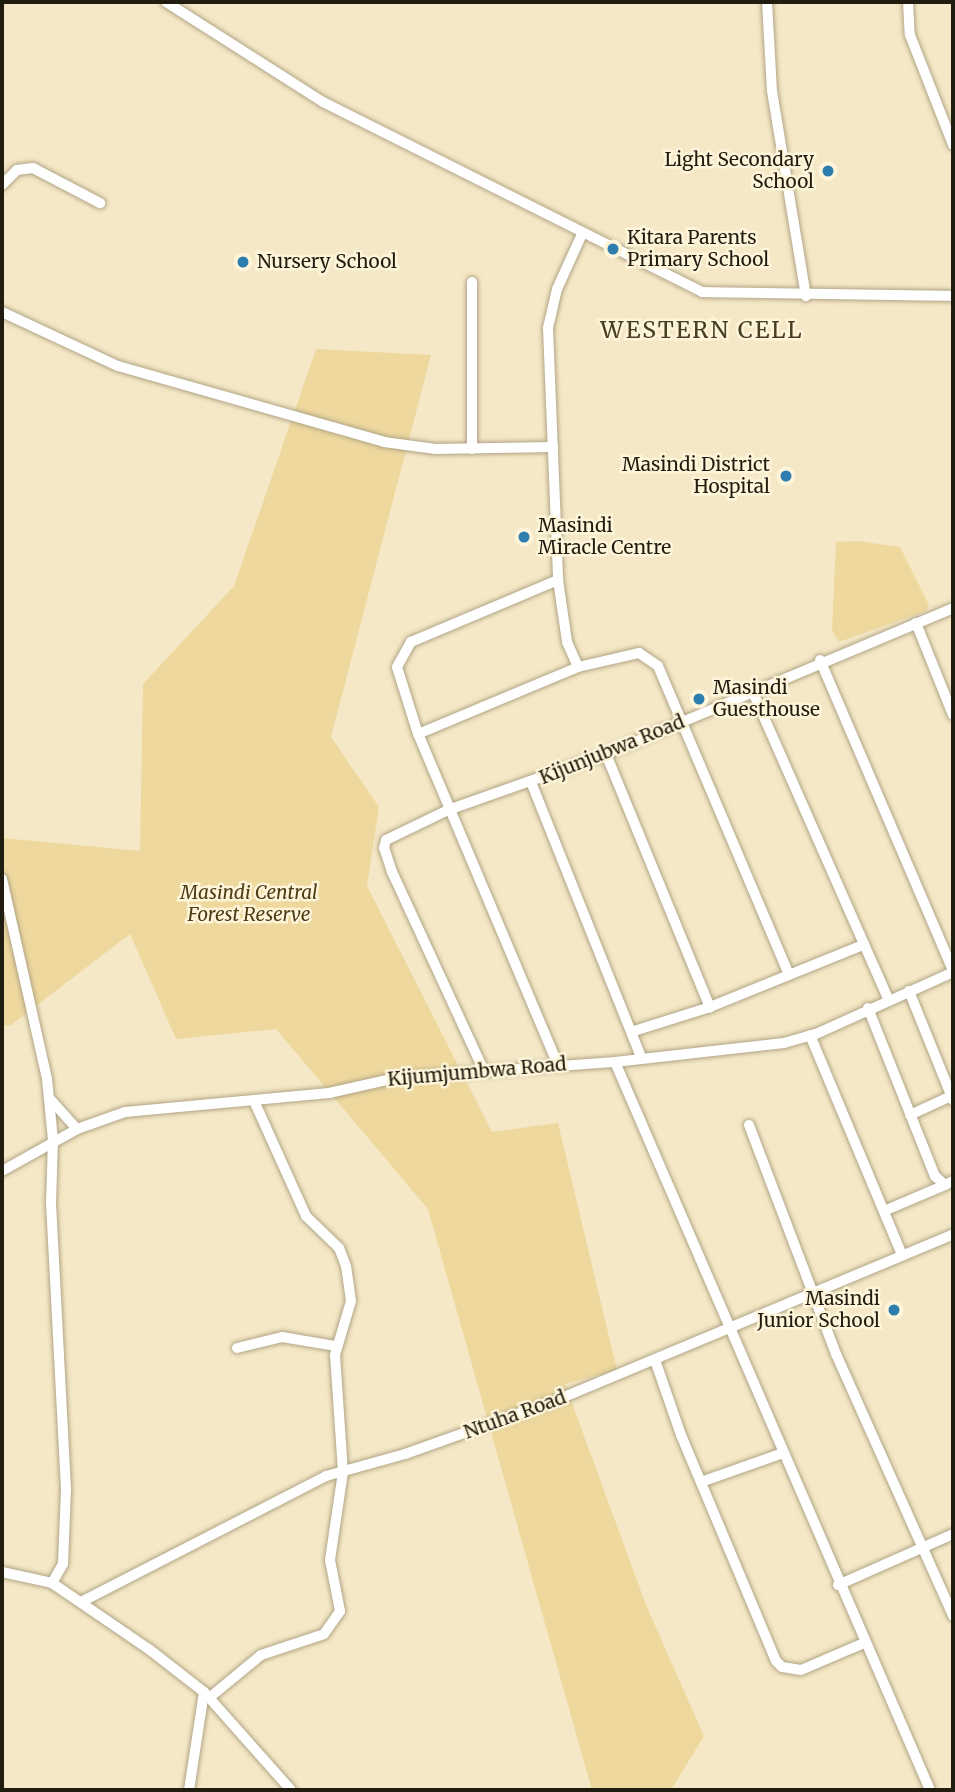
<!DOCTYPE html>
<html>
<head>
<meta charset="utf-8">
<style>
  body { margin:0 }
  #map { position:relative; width:955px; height:1792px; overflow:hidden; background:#f4e8c6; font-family:Merriweather,serif }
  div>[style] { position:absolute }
  .green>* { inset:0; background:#eed89e }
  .roads { filter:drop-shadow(0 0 2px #b1a586) drop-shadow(0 0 2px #b1a586) }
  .street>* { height:10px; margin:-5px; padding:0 5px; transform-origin:5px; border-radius:5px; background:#fff }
  .dots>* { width:19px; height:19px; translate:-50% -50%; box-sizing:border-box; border:4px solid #fff5da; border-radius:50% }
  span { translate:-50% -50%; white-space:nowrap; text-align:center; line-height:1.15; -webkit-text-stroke:5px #fff5da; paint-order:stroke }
  .poi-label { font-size:19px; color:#211c10 }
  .right { translate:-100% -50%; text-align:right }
  .left { translate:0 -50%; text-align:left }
  .street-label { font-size:19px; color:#211c10 }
  .park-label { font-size:19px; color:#4c3d15; font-style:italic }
  .quarter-label { font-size:23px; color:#483e22; letter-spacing:2px }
  .frame { position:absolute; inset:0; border:4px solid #211c10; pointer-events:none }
</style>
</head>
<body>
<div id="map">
  <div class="green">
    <i style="clip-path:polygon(316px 349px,431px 355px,331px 737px,379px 807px,367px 886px,492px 1132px,558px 1123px,617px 1370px,565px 1384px,646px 1605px,704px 1736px,671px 1790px,592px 1790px,428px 1209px,276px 1029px,176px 1039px,130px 934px,11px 1025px,2px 1026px,2px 838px,140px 851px,143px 684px,234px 586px)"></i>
    <i style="clip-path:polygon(857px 541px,900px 547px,929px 605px,926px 611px,839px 642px,832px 630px,836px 542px)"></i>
  </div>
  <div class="roads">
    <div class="street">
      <i style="left:166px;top:2px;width:186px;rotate:32.5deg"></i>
      <i style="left:323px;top:102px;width:424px;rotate:26.6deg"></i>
      <i style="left:702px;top:292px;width:251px;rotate:0.9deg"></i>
      <i style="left:767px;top:2px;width:89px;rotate:86.8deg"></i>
      <i style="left:772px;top:91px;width:208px;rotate:80.6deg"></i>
      <i style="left:908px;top:2px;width:33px;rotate:87deg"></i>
      <i style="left:910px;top:35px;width:118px;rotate:68.6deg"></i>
      <i style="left:2px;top:185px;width:21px;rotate:-45deg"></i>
      <i style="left:17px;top:170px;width:16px;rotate:-7deg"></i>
      <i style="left:33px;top:168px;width:76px;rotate:27.6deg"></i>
      <i style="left:582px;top:234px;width:60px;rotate:114.4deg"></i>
      <i style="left:557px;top:289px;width:40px;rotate:103deg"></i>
      <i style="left:548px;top:328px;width:252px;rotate:87.7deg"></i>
      <i style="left:558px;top:580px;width:63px;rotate:81.7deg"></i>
      <i style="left:567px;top:642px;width:27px;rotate:66deg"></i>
      <i style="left:578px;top:667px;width:63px;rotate:-12.9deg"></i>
      <i style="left:639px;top:653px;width:23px;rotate:34deg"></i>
      <i style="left:658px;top:666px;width:335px;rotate:67deg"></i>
      <i style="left:2px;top:312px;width:128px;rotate:25deg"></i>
      <i style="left:118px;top:366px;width:277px;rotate:15.9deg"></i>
      <i style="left:384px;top:442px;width:52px;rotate:7.7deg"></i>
      <i style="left:436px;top:449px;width:117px;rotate:-1deg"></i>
      <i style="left:472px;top:449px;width:167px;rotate:-90deg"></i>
      <i style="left:916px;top:623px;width:99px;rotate:68.1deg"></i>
      <i style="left:820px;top:660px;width:337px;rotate:66.8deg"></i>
      <i style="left:752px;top:690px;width:339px;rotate:66.2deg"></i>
      <i style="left:418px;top:734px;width:173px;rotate:-22.7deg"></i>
      <i style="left:606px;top:754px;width:274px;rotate:67.7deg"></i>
      <i style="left:531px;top:782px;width:298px;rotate:68.2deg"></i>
      <i style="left:2px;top:879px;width:205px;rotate:77.3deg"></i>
      <i style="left:47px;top:1079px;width:61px;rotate:84.4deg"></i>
      <i style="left:53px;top:1140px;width:63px;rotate:91.8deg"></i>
      <i style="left:51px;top:1203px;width:286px;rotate:87deg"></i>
      <i style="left:66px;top:1489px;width:75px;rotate:92.3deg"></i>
      <i style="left:63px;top:1564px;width:22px;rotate:120deg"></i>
      <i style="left:909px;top:991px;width:118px;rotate:68deg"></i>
      <i style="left:868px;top:1008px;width:181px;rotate:68.3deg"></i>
      <i style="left:935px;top:1176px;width:13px;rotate:42deg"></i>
      <i style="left:945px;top:1185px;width:9px;rotate:-27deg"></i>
      <i style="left:634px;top:1031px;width:80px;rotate:-17.5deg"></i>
      <i style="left:710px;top:1007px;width:165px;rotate:-22.1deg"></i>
      <i style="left:810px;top:1035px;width:238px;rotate:67.3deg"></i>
      <i style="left:615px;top:1062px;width:793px;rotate:66.6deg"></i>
      <i style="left:558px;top:1065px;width:359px;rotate:-112.9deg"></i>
      <i style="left:418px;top:734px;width:70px;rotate:-107.4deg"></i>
      <i style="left:397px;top:667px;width:29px;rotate:-61deg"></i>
      <i style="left:411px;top:642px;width:160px;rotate:-22.9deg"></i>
      <i style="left:484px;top:1071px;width:219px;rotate:-114.8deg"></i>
      <i style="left:392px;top:872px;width:25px;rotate:-108deg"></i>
      <i style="left:384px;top:848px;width:8px;rotate:-76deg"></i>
      <i style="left:386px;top:840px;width:69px;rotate:-25.8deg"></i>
      <i style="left:448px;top:810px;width:168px;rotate:-19.5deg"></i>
      <i style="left:606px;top:754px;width:376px;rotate:-22.8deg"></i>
      <i style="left:50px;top:1099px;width:40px;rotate:48deg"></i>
      <i style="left:910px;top:1115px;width:47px;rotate:-24.9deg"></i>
      <i style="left:749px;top:1125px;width:245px;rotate:69.2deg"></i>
      <i style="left:836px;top:1354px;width:287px;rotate:65.9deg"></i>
      <i style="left:2px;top:1171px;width:86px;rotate:-29.2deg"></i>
      <i style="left:77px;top:1129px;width:51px;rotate:-19.5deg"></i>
      <i style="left:125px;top:1112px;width:205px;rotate:-5.3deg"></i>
      <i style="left:329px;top:1093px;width:69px;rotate:-12.6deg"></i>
      <i style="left:396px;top:1078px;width:220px;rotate:-4.2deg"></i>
      <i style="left:615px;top:1062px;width:170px;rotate:-6.4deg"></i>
      <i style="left:784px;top:1043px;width:33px;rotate:-16deg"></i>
      <i style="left:816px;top:1034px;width:150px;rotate:-24.3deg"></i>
      <i style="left:884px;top:1211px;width:66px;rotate:-23.1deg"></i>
      <i style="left:237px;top:1348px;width:46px;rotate:-13.7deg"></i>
      <i style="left:282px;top:1337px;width:55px;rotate:9.5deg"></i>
      <i style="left:655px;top:1360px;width:79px;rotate:70.9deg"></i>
      <i style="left:681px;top:1435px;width:245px;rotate:67.2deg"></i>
      <i style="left:776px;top:1661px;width:8px;rotate:45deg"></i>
      <i style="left:782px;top:1667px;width:19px;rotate:9deg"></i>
      <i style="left:801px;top:1670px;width:69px;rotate:-23.2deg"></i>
      <i style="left:701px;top:1482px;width:87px;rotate:-19.5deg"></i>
      <i style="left:2px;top:1572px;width:51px;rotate:12.4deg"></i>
      <i style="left:52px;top:1583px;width:119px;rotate:34.4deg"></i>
      <i style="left:150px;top:1650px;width:68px;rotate:37.9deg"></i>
      <i style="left:204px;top:1692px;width:131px;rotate:48.4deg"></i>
      <i style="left:838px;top:1585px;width:126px;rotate:-23.9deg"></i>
      <i style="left:81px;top:1602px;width:276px;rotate:-27.2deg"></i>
      <i style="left:326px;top:1476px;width:82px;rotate:-15.6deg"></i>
      <i style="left:405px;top:1454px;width:161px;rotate:-19.6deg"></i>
      <i style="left:557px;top:1400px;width:429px;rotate:-22.7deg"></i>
      <i style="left:209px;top:1698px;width:67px;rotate:-39.6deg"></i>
      <i style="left:261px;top:1655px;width:66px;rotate:-18.4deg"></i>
      <i style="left:324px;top:1634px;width:28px;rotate:-55deg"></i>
      <i style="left:340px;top:1611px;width:52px;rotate:-101.1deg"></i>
      <i style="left:330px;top:1560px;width:89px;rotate:-81.6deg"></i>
      <i style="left:343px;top:1472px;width:117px;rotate:-93.9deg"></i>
      <i style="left:335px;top:1355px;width:56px;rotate:-73.5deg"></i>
      <i style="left:351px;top:1301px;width:35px;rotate:-98deg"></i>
      <i style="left:346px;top:1266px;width:19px;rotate:-111deg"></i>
      <i style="left:339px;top:1248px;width:46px;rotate:-135.9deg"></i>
      <i style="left:306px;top:1216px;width:126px;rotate:-114.3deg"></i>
      <i style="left:189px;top:1790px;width:99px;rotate:-81.3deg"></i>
    </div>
  </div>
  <div class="dots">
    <i style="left:828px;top:171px;background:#2d7eaf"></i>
    <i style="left:613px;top:249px;background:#2d7eaf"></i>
    <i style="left:243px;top:262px;background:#2d7eaf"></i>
    <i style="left:786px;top:476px;background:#2d7eaf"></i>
    <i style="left:524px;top:537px;background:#2d7eaf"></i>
    <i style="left:699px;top:699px;background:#2d7eaf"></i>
    <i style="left:894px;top:1310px;background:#2d7eaf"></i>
  </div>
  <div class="poi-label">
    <span class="right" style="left:814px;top:171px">Light Secondary<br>School</span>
    <span class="left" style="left:627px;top:249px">Kitara Parents<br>Primary School</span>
    <span class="left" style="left:257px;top:262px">Nursery School</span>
    <span class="right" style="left:770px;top:476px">Masindi District<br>Hospital</span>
    <span class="left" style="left:538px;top:537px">Masindi<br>Miracle Centre</span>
    <span class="left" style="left:713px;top:699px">Masindi<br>Guesthouse</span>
    <span class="right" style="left:880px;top:1310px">Masindi<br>Junior School</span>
  </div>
  <div class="street-label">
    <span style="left:612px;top:750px;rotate:-22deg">Kijunjubwa Road</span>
    <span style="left:477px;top:1072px;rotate:-5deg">Kijumjumbwa Road</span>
    <span style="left:515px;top:1415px;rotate:-20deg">Ntuha Road</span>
  </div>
  <div class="park-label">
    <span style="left:249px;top:904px">Masindi Central<br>Forest Reserve</span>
  </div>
  <div class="quarter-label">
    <span style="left:702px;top:330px">WESTERN CELL</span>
  </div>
  <div class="frame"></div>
</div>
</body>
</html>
